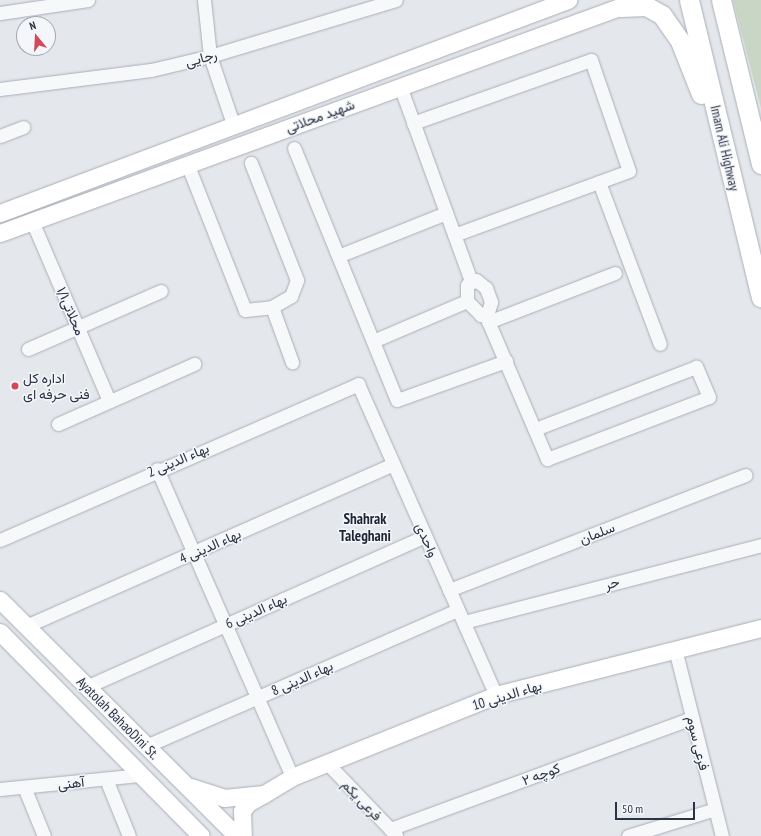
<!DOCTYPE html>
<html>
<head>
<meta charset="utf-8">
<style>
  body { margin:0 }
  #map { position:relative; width:761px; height:836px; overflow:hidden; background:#e4e7ec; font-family:"PT Sans Narrow",Vazirmatn,sans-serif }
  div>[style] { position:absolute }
  .green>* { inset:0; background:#c9d6c5 }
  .roads { filter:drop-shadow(0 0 1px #a9aeb7) drop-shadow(0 0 1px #a9aeb7) }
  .minor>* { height:13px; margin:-6.5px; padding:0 6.5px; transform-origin:6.5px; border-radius:6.5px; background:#f7f8fa }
  .major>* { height:17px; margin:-8.5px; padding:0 8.5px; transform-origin:8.5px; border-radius:8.5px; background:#fff }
  .highway>* { height:19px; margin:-9.5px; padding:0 9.5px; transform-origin:9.5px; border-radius:9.5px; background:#fff }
  .dots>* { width:11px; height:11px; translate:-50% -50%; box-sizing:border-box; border:2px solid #f4f6f9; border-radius:50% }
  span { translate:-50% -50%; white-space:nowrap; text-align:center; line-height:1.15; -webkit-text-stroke:3px #f4f6f9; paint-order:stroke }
  .street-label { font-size:14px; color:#2b3445 }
  .poi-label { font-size:14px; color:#2b3445 }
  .left { translate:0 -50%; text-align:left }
  .neighbourhood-label { font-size:15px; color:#1d2536; font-weight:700 }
  .north { position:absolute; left:16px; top:16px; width:40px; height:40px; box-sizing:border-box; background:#f4f6f9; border:1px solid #a4a8b1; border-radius:50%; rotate:342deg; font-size:11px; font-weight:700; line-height:16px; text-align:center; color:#2b3445 }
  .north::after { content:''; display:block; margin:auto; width:14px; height:18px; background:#d1495b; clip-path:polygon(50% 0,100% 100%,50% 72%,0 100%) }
  .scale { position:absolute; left:615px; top:802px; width:80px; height:18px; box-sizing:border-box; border:2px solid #2b3445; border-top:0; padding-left:5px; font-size:12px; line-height:14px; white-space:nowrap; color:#2b3445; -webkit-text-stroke:3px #f4f6f9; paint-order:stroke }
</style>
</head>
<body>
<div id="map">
  <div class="green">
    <i style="clip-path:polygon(733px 0,761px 0,761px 108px)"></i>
  </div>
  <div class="roads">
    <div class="minor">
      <i style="left:204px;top:0;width:56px;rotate:83.9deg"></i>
      <i style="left:210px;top:56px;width:72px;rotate:71.3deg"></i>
      <i style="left:0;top:13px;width:89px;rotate:-8.4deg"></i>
      <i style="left:400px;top:86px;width:208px;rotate:70deg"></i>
      <i style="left:0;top:89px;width:152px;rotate:-7.2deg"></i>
      <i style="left:151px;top:70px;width:61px;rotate:-13.3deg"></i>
      <i style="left:210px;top:56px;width:194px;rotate:-16.8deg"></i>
      <i style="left:413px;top:123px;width:189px;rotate:-19.5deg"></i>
      <i style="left:591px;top:60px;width:117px;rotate:71.1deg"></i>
      <i style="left:629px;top:171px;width:186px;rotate:159.9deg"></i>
      <i style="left:0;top:136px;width:25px;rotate:-21deg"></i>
      <i style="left:294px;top:148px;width:272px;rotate:67.8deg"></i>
      <i style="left:397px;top:400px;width:116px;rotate:-19.7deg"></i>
      <i style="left:188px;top:166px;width:155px;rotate:68.4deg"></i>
      <i style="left:245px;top:310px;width:27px;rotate:-6deg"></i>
      <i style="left:272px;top:307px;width:22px;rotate:-30deg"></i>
      <i style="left:291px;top:296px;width:17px;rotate:-69deg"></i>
      <i style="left:297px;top:280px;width:126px;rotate:-111.5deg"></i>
      <i style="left:599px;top:182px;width:173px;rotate:69.4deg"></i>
      <i style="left:32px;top:221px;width:196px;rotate:66.8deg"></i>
      <i style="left:338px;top:256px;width:116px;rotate:-21.7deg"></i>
      <i style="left:476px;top:280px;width:13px;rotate:39deg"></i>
      <i style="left:486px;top:288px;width:15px;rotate:70deg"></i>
      <i style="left:491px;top:302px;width:10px;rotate:107deg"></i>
      <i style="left:488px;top:312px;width:8px;rotate:157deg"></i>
      <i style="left:481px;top:315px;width:20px;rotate:-135deg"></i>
      <i style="left:467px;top:301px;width:16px;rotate:-90deg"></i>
      <i style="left:467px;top:285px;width:10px;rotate:-29deg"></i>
      <i style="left:272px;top:307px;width:59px;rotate:70deg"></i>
      <i style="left:485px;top:314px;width:158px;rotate:66.8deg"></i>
      <i style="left:547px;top:459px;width:173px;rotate:-20.9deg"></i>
      <i style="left:709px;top:397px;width:33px;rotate:-113deg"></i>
      <i style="left:696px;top:367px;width:173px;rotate:158.9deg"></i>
      <i style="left:488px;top:322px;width:136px;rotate:-21.1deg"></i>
      <i style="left:373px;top:341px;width:102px;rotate:-23.1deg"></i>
      <i style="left:28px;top:349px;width:145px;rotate:-23.6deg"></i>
      <i style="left:58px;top:424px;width:149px;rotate:-23.8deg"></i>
      <i style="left:157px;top:469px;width:336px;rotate:66.3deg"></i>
      <i style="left:0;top:540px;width:391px;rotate:-23.5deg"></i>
      <i style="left:358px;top:384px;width:340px;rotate:66.1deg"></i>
      <i style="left:449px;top:590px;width:318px;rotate:-21.2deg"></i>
      <i style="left:464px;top:622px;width:307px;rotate:-14.5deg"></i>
      <i style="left:26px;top:626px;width:401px;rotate:-23.8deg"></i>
      <i style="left:675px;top:649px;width:193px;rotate:75.9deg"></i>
      <i style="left:86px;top:687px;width:371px;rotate:-24deg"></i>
      <i style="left:146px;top:746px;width:340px;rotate:-23.6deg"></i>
      <i style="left:327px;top:763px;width:100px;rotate:46.2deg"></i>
      <i style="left:106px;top:779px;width:61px;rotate:68deg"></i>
      <i style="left:24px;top:787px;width:53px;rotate:67.8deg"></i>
      <i style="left:0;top:789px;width:142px;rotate:-5.7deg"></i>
      <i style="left:390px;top:829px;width:322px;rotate:-20.2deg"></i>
      <i style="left:628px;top:836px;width:91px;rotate:-17.2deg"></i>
    </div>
    <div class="major">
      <i style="left:0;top:213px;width:607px;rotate:-20.56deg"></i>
      <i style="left:0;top:233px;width:674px;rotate:-20.05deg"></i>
      <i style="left:0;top:600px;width:334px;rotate:44.9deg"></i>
      <i style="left:0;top:632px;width:286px;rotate:45.4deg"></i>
      <i style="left:191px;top:787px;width:35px;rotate:18deg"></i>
      <i style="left:224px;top:798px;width:40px;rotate:-5.7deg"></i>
      <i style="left:264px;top:794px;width:18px;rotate:151deg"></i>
      <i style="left:248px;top:803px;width:10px;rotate:127deg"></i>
      <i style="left:242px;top:811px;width:25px;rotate:88deg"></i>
      <i style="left:264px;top:794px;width:33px;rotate:-31deg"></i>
      <i style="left:292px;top:777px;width:220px;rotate:-21.9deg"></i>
      <i style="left:496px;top:695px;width:273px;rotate:-14.2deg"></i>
    </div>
    <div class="highway">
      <i style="left:689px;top:0;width:306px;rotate:76.4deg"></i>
      <i style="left:721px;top:0;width:169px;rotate:76.3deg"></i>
      <i style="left:621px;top:7px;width:25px;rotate:-2deg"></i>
      <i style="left:646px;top:6px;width:18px;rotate:29deg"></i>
      <i style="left:662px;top:15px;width:32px;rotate:55deg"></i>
      <i style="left:680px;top:41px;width:57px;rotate:68.4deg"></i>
    </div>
  </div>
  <div class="dots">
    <i style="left:15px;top:386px;background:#d1495b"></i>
  </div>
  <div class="street-label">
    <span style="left:201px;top:58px;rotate:-15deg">رجایی</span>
    <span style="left:320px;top:116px;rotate:-20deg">شهید محلاتی</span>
    <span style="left:725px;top:148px;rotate:77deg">Imam Ali Highway</span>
    <span style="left:71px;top:311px;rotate:67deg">محلاتی۱/۱</span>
    <span style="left:178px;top:460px;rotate:-23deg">بهاء الدینی 2</span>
    <span style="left:597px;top:533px;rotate:-21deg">سلمان</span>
    <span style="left:427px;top:540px;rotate:66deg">واحدی</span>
    <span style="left:210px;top:546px;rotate:-24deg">بهاء الدینی 4</span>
    <span style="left:612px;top:583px;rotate:-15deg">حر</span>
    <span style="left:256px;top:611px;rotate:-24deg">بهاء الدینی 6</span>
    <span style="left:302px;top:678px;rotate:-24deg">بهاء الدینی 8</span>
    <span style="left:507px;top:695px;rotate:-17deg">بهاء الدینی 10</span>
    <span style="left:118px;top:718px;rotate:45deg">Ayatolah BahaoDini St.</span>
    <span style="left:698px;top:743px;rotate:76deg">فرعی سوم</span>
    <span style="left:541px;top:774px;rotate:-20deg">کوچه ۲</span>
    <span style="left:71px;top:783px;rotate:-6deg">آهنی</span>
    <span style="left:362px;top:800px;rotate:46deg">فرعی یکم</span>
  </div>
  <div class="poi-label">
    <span class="left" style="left:23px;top:386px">اداره کل<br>فنی حرفه ای</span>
  </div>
  <div class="neighbourhood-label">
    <span style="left:365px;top:527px">Shahrak<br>Taleghani</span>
  </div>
  <div class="north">N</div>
  <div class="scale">50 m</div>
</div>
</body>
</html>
